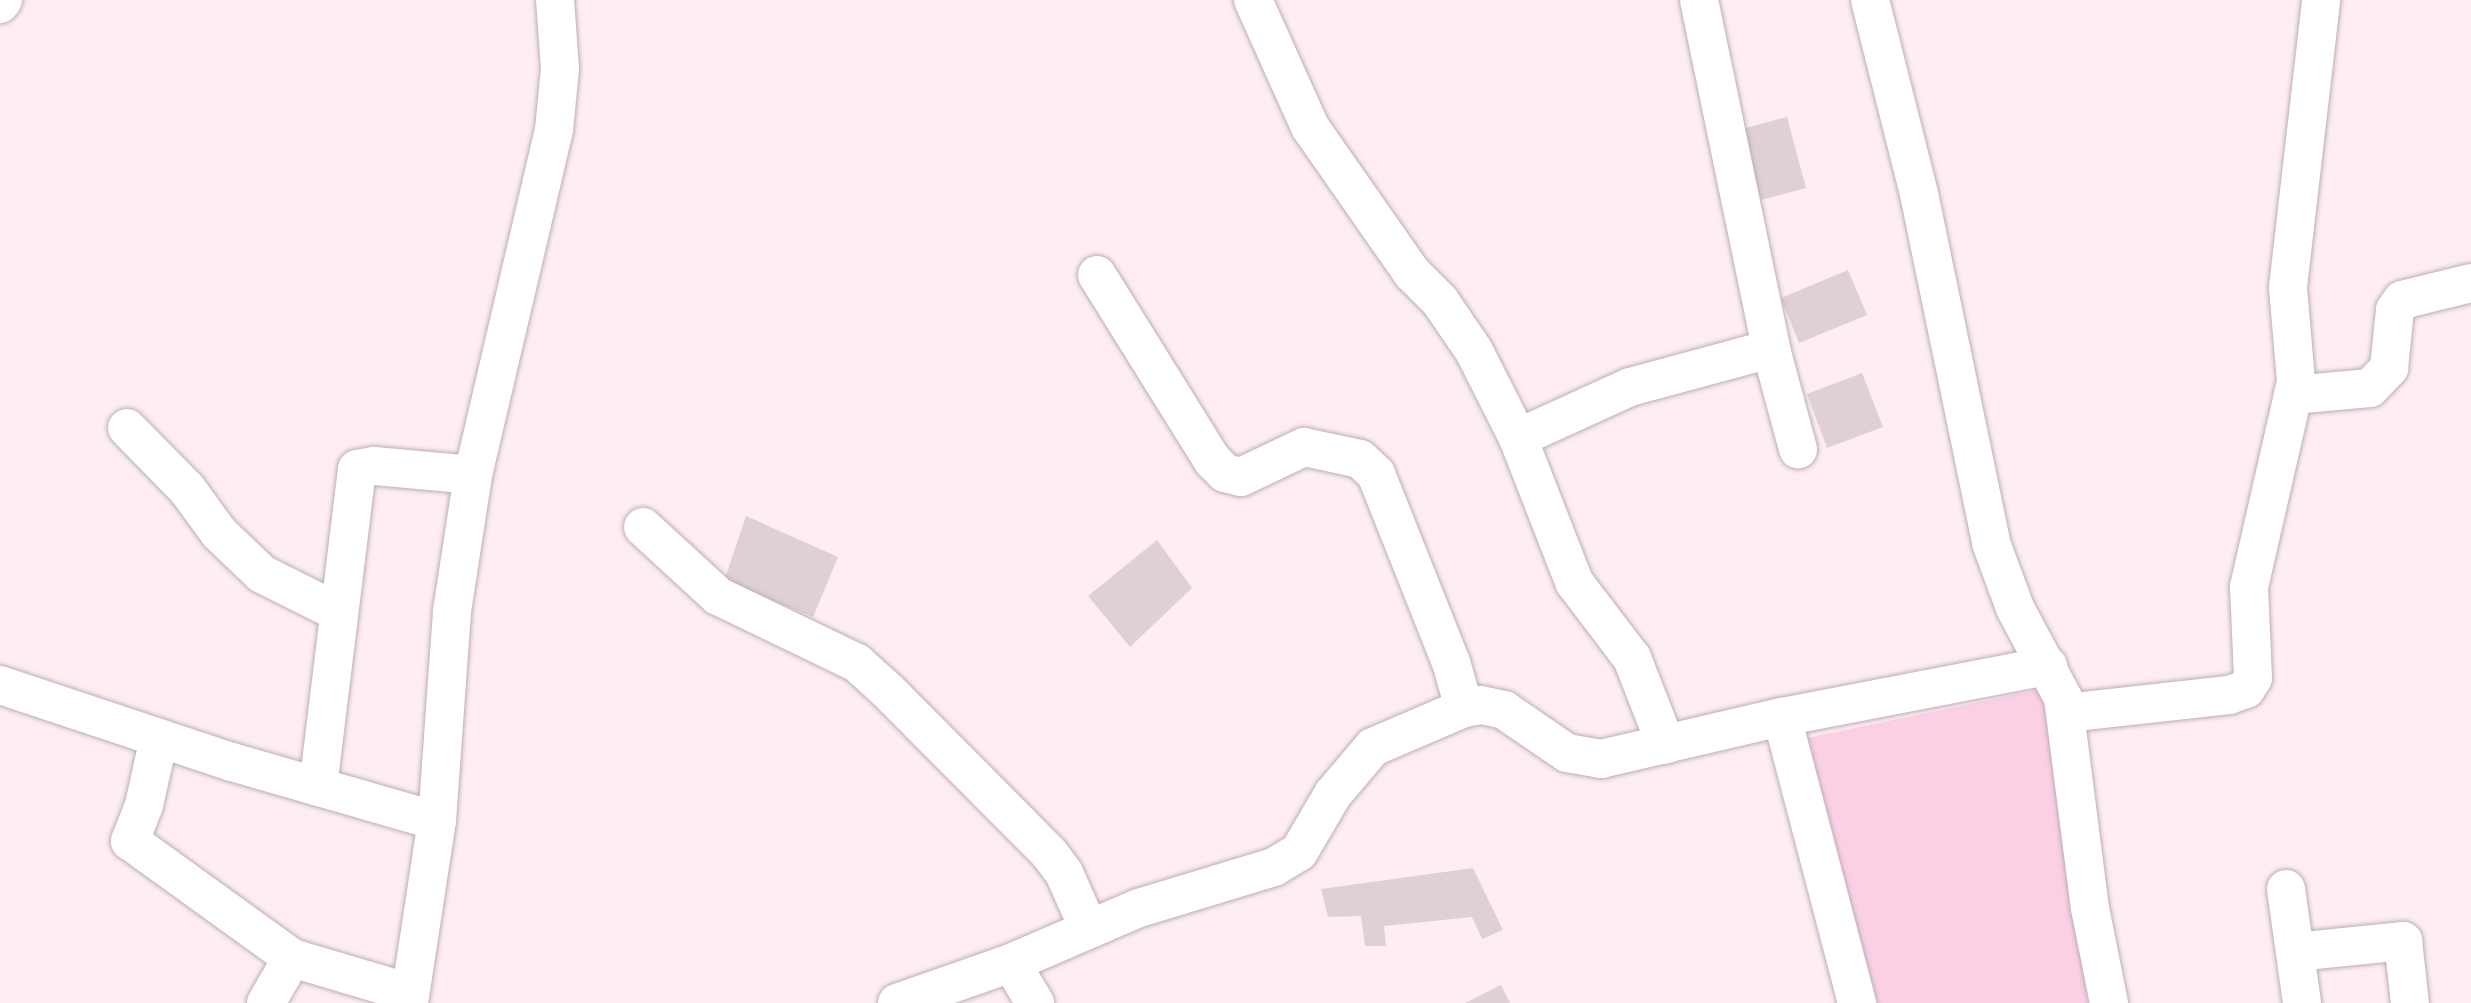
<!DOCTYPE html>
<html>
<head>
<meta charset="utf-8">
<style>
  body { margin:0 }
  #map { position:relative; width:2471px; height:1003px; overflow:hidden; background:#feedf5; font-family:Poppins,sans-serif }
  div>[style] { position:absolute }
  .green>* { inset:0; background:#fbd0e5 }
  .building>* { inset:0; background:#dfcfd7 }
  .roads { filter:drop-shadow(0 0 2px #bdadb5) drop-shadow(0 0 2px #bdadb5) }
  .minor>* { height:38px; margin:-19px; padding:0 19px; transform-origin:19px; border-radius:19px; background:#fff }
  span { translate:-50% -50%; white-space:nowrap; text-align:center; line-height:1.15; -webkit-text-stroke:6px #feedf5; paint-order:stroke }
</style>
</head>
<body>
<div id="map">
  <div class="green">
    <i style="clip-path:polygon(2043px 689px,2088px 1003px,1876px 1003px,1802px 739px)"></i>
  </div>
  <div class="building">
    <i style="clip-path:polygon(1787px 117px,1806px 188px,1761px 200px,1742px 129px)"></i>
    <i style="clip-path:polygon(1848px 270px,1867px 315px,1799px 343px,1781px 298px)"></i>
    <i style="clip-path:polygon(1862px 373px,1883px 427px,1827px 448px,1807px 394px)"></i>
    <i style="clip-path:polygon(746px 516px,838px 557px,813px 617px,724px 581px)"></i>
    <i style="clip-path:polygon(1157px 540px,1192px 588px,1130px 647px,1088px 596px)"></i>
    <i style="clip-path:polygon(1473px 868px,1503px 930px,1482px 939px,1472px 917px,1384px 926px,1386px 946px,1365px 946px,1361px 916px,1328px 917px,1321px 889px)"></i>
    <i style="clip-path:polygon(1501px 985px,1510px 1003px,1465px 1003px)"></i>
  </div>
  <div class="roads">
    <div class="minor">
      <i style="left:1253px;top:0;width:139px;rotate:65.8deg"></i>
      <i style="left:1310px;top:127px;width:178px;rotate:55.1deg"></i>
      <i style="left:1412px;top:273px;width:40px;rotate:45deg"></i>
      <i style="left:1440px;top:301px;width:60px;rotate:55.8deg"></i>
      <i style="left:1474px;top:351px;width:97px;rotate:63.2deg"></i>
      <i style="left:1518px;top:438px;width:155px;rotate:68.7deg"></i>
      <i style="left:1574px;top:582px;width:96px;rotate:52.7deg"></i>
      <i style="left:1632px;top:658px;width:93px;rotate:68.7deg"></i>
      <i style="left:1699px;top:0;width:356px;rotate:78.3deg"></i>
      <i style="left:1771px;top:349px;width:104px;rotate:74.9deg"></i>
      <i style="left:1870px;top:0;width:200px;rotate:75.8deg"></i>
      <i style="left:1919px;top:194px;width:356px;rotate:78.3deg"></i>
      <i style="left:1991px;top:543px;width:69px;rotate:69.7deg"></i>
      <i style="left:2015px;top:608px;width:102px;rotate:61.9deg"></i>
      <i style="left:2063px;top:698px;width:212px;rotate:82.7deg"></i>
      <i style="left:2090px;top:908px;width:97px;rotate:78.7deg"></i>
      <i style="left:0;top:4px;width:5px;rotate:-53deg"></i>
      <i style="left:1097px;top:275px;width:219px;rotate:58.1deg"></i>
      <i style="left:1213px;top:461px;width:17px;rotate:45deg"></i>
      <i style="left:1225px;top:473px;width:16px;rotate:14deg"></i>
      <i style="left:1241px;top:477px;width:70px;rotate:-25.5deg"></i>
      <i style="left:1304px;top:447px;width:57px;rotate:12.1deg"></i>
      <i style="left:1360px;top:459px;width:22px;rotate:43deg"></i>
      <i style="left:1376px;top:474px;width:202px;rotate:68.3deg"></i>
      <i style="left:1451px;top:662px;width:48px;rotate:74.2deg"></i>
      <i style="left:2293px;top:395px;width:77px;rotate:-5.2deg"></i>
      <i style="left:2370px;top:388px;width:28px;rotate:-46deg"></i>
      <i style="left:2389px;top:368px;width:58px;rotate:-84.1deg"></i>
      <i style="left:2395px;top:310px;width:12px;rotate:-55deg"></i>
      <i style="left:2402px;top:300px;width:71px;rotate:-13.8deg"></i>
      <i style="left:127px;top:428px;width:86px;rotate:45.5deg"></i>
      <i style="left:187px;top:489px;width:54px;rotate:54deg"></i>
      <i style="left:219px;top:533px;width:59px;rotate:43.6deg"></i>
      <i style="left:262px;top:574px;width:85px;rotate:26.6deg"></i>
      <i style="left:1518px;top:438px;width:123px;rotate:-24.5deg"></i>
      <i style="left:1630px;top:387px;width:146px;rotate:-15.1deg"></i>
      <i style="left:643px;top:527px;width:102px;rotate:42.6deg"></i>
      <i style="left:718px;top:596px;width:154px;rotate:25.7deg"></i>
      <i style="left:857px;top:663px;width:40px;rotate:42deg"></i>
      <i style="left:887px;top:690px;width:230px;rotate:45.2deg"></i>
      <i style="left:1049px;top:853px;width:25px;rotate:53deg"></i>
      <i style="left:1064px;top:873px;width:59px;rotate:66deg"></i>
      <i style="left:0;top:685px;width:244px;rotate:18.4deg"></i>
      <i style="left:232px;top:762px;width:213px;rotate:16.1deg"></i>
      <i style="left:2066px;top:713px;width:164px;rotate:-6.3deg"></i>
      <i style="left:2229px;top:695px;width:18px;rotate:-19deg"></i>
      <i style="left:2246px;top:689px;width:13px;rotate:-58deg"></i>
      <i style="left:2253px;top:678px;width:91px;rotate:-92.5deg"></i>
      <i style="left:2249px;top:587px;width:211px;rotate:-77.1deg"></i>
      <i style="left:2296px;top:381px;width:94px;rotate:-94.9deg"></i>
      <i style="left:2288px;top:287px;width:289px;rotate:-83.4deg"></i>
      <i style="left:1782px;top:717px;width:296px;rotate:75.3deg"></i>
      <i style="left:159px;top:738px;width:69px;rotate:102.6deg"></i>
      <i style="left:144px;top:805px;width:39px;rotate:111deg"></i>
      <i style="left:130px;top:841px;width:200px;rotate:35.8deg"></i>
      <i style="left:292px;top:958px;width:123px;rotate:16.5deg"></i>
      <i style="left:318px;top:787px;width:320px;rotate:-83deg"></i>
      <i style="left:357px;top:469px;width:17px;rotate:-10deg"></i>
      <i style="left:374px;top:466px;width:99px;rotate:5.2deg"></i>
      <i style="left:2286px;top:889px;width:115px;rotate:82deg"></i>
      <i style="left:2295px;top:952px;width:109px;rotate:-5.8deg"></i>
      <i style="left:2403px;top:941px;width:62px;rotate:83.6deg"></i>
      <i style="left:1011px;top:963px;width:47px;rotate:59deg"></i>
      <i style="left:266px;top:1003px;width:52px;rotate:-60deg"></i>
      <i style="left:409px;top:1003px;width:184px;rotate:-81.3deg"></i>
      <i style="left:437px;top:821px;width:211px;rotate:-85.9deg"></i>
      <i style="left:452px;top:611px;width:138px;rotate:-81.2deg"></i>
      <i style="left:473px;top:475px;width:354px;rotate:-76.8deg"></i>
      <i style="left:554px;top:130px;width:61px;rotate:-84.4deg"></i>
      <i style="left:560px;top:69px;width:69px;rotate:-94.1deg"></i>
      <i style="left:897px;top:1003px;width:121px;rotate:-19.3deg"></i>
      <i style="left:1011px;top:963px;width:139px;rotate:-23.3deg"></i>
      <i style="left:1139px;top:908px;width:141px;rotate:-16.9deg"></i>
      <i style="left:1274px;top:867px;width:29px;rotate:-31deg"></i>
      <i style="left:1299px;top:852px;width:67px;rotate:-59.6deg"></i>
      <i style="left:1333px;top:794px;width:62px;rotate:-49.6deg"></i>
      <i style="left:1373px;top:747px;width:99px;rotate:-23.2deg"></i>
      <i style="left:1464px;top:708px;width:17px;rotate:-10deg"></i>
      <i style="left:1481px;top:705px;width:24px;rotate:12deg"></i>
      <i style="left:1504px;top:710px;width:76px;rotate:34.3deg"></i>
      <i style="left:1567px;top:753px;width:35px;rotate:10deg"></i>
      <i style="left:1601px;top:759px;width:186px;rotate:-13.1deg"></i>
      <i style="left:1782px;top:717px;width:271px;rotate:-10.9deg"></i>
    </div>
  </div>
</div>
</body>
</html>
